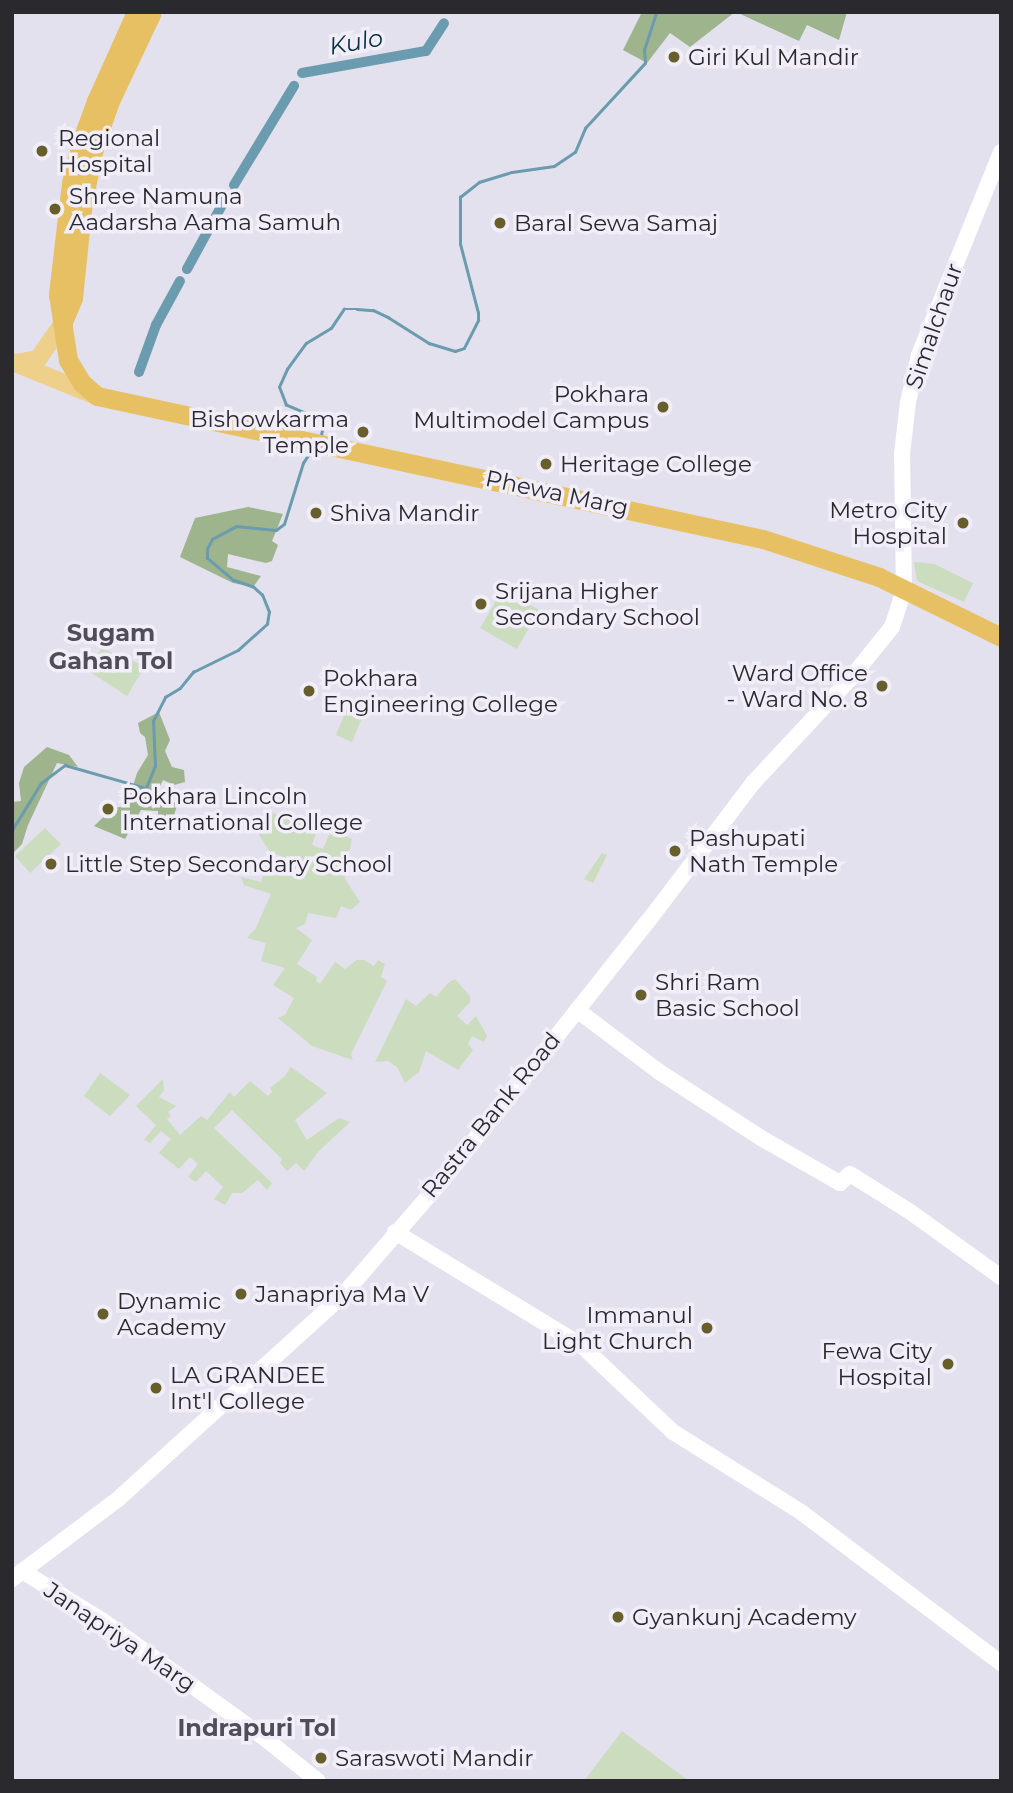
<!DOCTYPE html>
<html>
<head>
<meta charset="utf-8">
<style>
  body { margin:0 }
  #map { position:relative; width:1013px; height:1793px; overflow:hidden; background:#e3e1ed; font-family:Montserrat,sans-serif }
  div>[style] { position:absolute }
  .green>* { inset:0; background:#cbdcbf }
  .forest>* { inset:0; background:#9db48d }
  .stream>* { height:2.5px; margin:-1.25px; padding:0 1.25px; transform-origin:1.25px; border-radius:1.25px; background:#6b9bae }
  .canal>* { height:10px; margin:-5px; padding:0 5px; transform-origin:5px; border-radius:5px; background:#6b9bae }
  .secondary>* { height:16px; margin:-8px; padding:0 8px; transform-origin:8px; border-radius:8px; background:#fff }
  .primary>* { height:18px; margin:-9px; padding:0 9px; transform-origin:9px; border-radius:9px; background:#eed08b }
  .trunk>* { height:19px; margin:-9.5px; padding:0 9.5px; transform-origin:9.5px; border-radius:9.5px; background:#e8c064 }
  .dots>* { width:19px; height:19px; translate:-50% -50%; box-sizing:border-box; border:4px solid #f1eefa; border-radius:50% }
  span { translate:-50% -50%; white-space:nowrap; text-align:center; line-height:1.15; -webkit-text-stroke:7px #f1eefa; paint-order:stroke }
  .poi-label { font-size:23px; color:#2a292d }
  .left { translate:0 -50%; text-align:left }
  .right { translate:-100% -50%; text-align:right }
  .street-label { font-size:23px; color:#2a292d }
  .water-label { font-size:24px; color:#043241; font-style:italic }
  .neighbourhood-label { font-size:24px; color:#4f4d57; font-weight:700 }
  .frame { position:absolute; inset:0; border:14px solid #2a292d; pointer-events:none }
</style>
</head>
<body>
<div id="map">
  <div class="green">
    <i style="clip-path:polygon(914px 562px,934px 564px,973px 583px,964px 602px,917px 581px)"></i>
    <i style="clip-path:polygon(503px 589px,539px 610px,517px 649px,480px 628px)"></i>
    <i style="clip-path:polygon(101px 648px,145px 666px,127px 696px,90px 672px)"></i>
    <i style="clip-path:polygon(348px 706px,364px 713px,352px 742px,336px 735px)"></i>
    <i style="clip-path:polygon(273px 813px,317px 830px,312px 845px,323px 849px,329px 835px,335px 831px,352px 839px,347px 862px,333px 858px,331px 863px,345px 867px,345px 879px,360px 902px,351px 910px,341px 906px,336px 918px,308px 913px,305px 924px,296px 928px,312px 940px,297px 964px,317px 977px,316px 981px,320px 984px,335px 962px,345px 969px,357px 960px,364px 960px,374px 966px,378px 960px,385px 964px,381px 977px,387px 981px,351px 1054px,353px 1060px,312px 1046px,278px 1018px,285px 1015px,294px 998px,273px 985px,285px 968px,261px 961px,266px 943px,247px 938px,256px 928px,271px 894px,244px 885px,241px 877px,261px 882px,266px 866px,274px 868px,279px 863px,289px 866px,291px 860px,270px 852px,259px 835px,260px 821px,271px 819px)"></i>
    <i style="clip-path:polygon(45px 828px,61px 844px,30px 873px,15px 856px)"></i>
    <i style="clip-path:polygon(602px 853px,607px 855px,593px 883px,584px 879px)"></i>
    <i style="clip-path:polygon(455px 979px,470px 996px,470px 1002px,457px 1016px,467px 1025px,476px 1016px,487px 1036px,484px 1042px,472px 1036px,468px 1044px,473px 1050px,458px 1070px,426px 1051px,419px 1072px,405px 1083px,397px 1067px,388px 1061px,375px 1062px,406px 999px,416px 1006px,430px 993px,436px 997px,448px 983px)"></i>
    <i style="clip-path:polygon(291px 1067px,327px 1093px,295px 1120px,307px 1140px,339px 1118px,350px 1122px,318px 1152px,304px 1171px,296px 1163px,287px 1171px,280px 1163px,282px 1159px,232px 1110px,214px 1128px,272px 1183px,267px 1190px,258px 1180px,242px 1193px,232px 1193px,225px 1205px,214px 1199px,223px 1187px,206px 1171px,196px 1182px,188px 1177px,198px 1164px,190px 1157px,179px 1169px,159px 1153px,171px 1139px,161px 1131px,150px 1143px,144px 1140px,156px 1125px,136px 1106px,163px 1079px,164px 1090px,159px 1097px,176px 1106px,168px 1112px,171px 1116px,167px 1119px,180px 1135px,201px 1116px,207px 1120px,230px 1092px,234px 1097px,250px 1081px,268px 1096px,272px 1092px,270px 1088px,284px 1077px)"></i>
    <i style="clip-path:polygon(100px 1073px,130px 1095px,110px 1116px,84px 1096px)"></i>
    <i style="clip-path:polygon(622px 1731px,689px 1781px,584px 1781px)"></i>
  </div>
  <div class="forest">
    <i style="clip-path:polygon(642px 12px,735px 12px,690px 47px,670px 33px,647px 63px,623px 50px)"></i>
    <i style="clip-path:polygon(736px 12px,847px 12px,839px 40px,807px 25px,799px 41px)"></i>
    <i style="clip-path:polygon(248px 507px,283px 514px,272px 541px,278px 545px,272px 561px,266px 563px,228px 554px,227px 567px,261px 576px,253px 587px,233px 583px,180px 557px,195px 518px)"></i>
    <i style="clip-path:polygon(159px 712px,170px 740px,165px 751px,172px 767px,184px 770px,185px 782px,174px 785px,163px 780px,157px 793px,161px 800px,178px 803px,173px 818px,164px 818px,158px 815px,158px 811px,141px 810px,125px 839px,94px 826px,113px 808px,127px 806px,137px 773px,148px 755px,145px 737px,140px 733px,138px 723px)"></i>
    <i style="clip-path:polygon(47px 747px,69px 755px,78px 767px,57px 763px,28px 825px,22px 844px,12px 854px,12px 802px,21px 801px,19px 783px,24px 767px)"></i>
  </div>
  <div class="stream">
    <i style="left:321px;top:435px;width:14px;rotate:-78deg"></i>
    <i style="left:324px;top:421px;width:41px;rotate:-157.2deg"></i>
    <i style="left:286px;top:405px;width:19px;rotate:-111deg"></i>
    <i style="left:279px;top:387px;width:20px;rotate:-66deg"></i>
    <i style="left:287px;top:369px;width:32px;rotate:-54deg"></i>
    <i style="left:306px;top:343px;width:29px;rotate:-31deg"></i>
    <i style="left:331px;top:328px;width:23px;rotate:-56deg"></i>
    <i style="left:344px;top:309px;width:13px"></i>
    <i style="left:357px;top:309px;width:16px;rotate:4deg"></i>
    <i style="left:373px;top:310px;width:17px;rotate:25deg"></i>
    <i style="left:388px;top:317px;width:49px;rotate:32.4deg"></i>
    <i style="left:429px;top:343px;width:27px;rotate:17deg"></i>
    <i style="left:455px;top:351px;width:9px;rotate:-18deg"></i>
    <i style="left:464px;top:348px;width:31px;rotate:-63deg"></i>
    <i style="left:478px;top:320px;width:7px;rotate:-90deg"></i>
    <i style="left:478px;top:313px;width:71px;rotate:-104.6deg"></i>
    <i style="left:460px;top:244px;width:47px;rotate:-90deg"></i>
    <i style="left:460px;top:197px;width:24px;rotate:-38deg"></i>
    <i style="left:479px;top:182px;width:34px;rotate:-17deg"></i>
    <i style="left:512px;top:172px;width:42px;rotate:-8.1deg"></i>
    <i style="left:554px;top:166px;width:25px;rotate:-34deg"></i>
    <i style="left:575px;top:152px;width:26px;rotate:-67deg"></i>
    <i style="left:585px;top:128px;width:88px;rotate:-47.3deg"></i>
    <i style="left:645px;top:63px;width:13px;rotate:-94deg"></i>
    <i style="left:644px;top:50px;width:40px;rotate:-72deg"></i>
    <i style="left:12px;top:830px;width:55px;rotate:-58.3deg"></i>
    <i style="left:41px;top:783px;width:30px;rotate:-37deg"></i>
    <i style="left:65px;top:765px;width:84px;rotate:15.9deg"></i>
    <i style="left:146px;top:788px;width:24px;rotate:-68deg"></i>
    <i style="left:155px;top:766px;width:45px;rotate:-92.5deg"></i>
    <i style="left:153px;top:721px;width:27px;rotate:-63deg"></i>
    <i style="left:165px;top:697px;width:17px;rotate:-31deg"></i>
    <i style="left:180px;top:688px;width:21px;rotate:-51deg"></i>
    <i style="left:193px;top:672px;width:50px;rotate:-26.1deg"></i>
    <i style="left:238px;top:650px;width:39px;rotate:-42deg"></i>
    <i style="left:267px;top:624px;width:12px;rotate:-81deg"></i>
    <i style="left:269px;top:612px;width:18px;rotate:-112deg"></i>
    <i style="left:262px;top:595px;width:12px;rotate:-138deg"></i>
    <i style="left:253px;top:587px;width:21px;rotate:-161deg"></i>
    <i style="left:233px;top:580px;width:34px;rotate:-140deg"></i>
    <i style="left:207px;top:558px;width:9px;rotate:-90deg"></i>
    <i style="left:207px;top:549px;width:11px;rotate:-63deg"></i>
    <i style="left:212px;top:539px;width:27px;rotate:-28deg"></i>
    <i style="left:236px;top:526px;width:40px;rotate:5.7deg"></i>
    <i style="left:276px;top:530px;width:10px;rotate:-37deg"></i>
    <i style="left:284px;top:524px;width:64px;rotate:-72.7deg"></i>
    <i style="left:303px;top:463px;width:17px;rotate:-57deg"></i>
  </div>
  <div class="canal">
    <i style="left:302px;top:73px;width:126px;rotate:-10.1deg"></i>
    <i style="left:426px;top:51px;width:33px;rotate:-57deg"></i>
    <i style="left:234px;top:185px;width:116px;rotate:-58.8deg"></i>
    <i style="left:187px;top:269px;width:83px;rotate:-61.3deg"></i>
    <i style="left:139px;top:372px;width:50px;rotate:-70.1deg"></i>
    <i style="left:156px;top:325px;width:50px;rotate:-61.4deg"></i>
  </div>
  <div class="secondary">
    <i style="left:577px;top:1010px;width:105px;rotate:36.9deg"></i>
    <i style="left:661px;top:1073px;width:119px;rotate:33deg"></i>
    <i style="left:761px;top:1138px;width:91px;rotate:29.7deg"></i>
    <i style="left:840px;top:1183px;width:13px;rotate:-42deg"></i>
    <i style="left:850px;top:1174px;width:70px;rotate:32.1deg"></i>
    <i style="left:909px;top:1211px;width:113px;rotate:35.7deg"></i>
    <i style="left:395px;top:1232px;width:218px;rotate:31.3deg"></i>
    <i style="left:581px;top:1345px;width:127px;rotate:43.4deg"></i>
    <i style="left:673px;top:1432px;width:151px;rotate:32deg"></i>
    <i style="left:801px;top:1512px;width:251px;rotate:37.1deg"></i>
    <i style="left:22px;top:1571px;width:95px;rotate:31.7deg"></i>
    <i style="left:103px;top:1621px;width:196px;rotate:35.9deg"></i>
    <i style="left:262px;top:1736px;width:72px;rotate:38.8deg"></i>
    <i style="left:12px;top:1579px;width:131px;rotate:-37deg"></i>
    <i style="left:117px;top:1500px;width:304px;rotate:-42.2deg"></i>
    <i style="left:342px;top:1296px;width:157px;rotate:-49.1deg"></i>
    <i style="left:445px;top:1177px;width:328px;rotate:-51.6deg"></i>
    <i style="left:649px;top:920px;width:172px;rotate:-52.8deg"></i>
    <i style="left:753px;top:783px;width:142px;rotate:-47deg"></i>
    <i style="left:850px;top:679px;width:67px;rotate:-51.1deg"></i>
    <i style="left:892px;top:627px;width:38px;rotate:-72deg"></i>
    <i style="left:904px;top:591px;width:137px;rotate:-90.8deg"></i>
    <i style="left:902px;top:454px;width:52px;rotate:-83.4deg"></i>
    <i style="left:908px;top:402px;width:48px;rotate:-76.8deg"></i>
    <i style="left:919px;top:355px;width:219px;rotate:-68deg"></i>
  </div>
  <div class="primary">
    <i style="left:12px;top:362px;width:88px;rotate:21.9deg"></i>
    <i style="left:15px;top:363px;width:23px;rotate:-10deg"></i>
    <i style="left:38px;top:359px;width:38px;rotate:-55deg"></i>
  </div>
  <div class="trunk">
    <i style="left:136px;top:12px;width:98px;rotate:114.2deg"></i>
    <i style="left:96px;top:101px;width:40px;rotate:110.2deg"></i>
    <i style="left:82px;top:139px;width:45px;rotate:104deg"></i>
    <i style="left:71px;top:183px;width:112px;rotate:96.7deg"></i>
    <i style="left:58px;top:294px;width:67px;rotate:81.4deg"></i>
    <i style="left:68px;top:360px;width:27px;rotate:59deg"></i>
    <i style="left:82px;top:383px;width:20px;rotate:41deg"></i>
    <i style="left:97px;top:396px;width:681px;rotate:12.12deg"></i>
    <i style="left:763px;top:539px;width:122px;rotate:18.1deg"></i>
    <i style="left:879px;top:577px;width:136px;rotate:26.2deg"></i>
    <i style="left:62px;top:324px;width:28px;rotate:-67deg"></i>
    <i style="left:73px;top:298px;width:98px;rotate:-84.1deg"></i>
    <i style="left:83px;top:201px;width:58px;rotate:-78.1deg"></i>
    <i style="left:95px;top:144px;width:46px;rotate:-70.8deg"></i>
    <i style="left:110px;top:101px;width:98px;rotate:-64.7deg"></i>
  </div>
  <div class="dots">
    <i style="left:674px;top:57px;background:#675f2b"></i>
    <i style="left:42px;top:151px;background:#675f2b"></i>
    <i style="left:55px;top:209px;background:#675f2b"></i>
    <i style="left:500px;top:223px;background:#675f2b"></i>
    <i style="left:663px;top:407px;background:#675f2b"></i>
    <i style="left:363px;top:432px;background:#675f2b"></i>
    <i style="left:546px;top:464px;background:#675f2b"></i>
    <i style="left:316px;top:513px;background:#675f2b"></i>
    <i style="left:963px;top:523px;background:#675f2b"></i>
    <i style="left:481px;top:604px;background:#675f2b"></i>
    <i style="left:882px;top:686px;background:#675f2b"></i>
    <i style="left:309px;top:691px;background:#675f2b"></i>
    <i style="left:108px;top:809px;background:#675f2b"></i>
    <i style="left:675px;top:851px;background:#675f2b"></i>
    <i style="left:51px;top:864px;background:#675f2b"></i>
    <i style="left:641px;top:995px;background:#675f2b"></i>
    <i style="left:241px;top:1294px;background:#675f2b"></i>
    <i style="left:103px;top:1314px;background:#675f2b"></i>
    <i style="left:707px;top:1328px;background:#675f2b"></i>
    <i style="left:948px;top:1364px;background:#675f2b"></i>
    <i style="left:156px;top:1388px;background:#675f2b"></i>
    <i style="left:618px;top:1617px;background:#675f2b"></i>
    <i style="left:321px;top:1758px;background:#675f2b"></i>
  </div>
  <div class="poi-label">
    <span class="left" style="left:688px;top:57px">Giri Kul Mandir</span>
    <span class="left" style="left:58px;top:151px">Regional<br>Hospital</span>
    <span class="left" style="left:69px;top:209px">Shree Namuna<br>Aadarsha Aama Samuh</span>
    <span class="left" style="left:514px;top:223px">Baral Sewa Samaj</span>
    <span class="right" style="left:649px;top:407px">Pokhara<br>Multimodel Campus</span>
    <span class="right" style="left:349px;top:432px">Bishowkarma<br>Temple</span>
    <span class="left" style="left:560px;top:464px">Heritage College</span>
    <span class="right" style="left:947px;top:523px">Metro City<br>Hospital</span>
    <span class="left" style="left:330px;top:513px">Shiva Mandir</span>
    <span class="left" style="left:495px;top:604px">Srijana Higher<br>Secondary School</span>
    <span class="right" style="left:868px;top:686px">Ward Office<br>- Ward No. 8</span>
    <span class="left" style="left:323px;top:691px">Pokhara<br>Engineering College</span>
    <span class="left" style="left:122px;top:809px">Pokhara Lincoln<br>International College</span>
    <span class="left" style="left:689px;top:851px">Pashupati<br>Nath Temple</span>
    <span class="left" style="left:65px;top:864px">Little Step Secondary School</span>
    <span class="left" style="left:655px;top:995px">Shri Ram<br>Basic School</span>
    <span class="left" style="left:255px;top:1294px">Janapriya Ma V</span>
    <span class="left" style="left:117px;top:1314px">Dynamic<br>Academy</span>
    <span class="right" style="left:693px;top:1328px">Immanul<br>Light Church</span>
    <span class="right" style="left:932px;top:1364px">Fewa City<br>Hospital</span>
    <span class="left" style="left:170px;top:1388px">LA GRANDEE<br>Int'l College</span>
    <span class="left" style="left:632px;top:1617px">Gyankunj Academy</span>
    <span class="left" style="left:335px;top:1758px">Saraswoti Mandir</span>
  </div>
  <div class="street-label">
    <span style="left:934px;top:326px;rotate:-71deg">Simalchaur</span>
    <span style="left:557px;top:493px;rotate:12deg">Phewa Marg</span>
    <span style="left:491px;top:1115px;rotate:-51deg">Rastra Bank Road</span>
    <span style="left:120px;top:1637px;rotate:34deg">Janapriya Marg</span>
  </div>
  <div class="water-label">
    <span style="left:356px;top:42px;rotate:-10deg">Kulo</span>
  </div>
  <div class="neighbourhood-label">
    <span style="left:111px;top:647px">Sugam<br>Gahan Tol</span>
    <span style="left:257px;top:1728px">Indrapuri Tol</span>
  </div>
  <div class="frame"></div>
</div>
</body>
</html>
